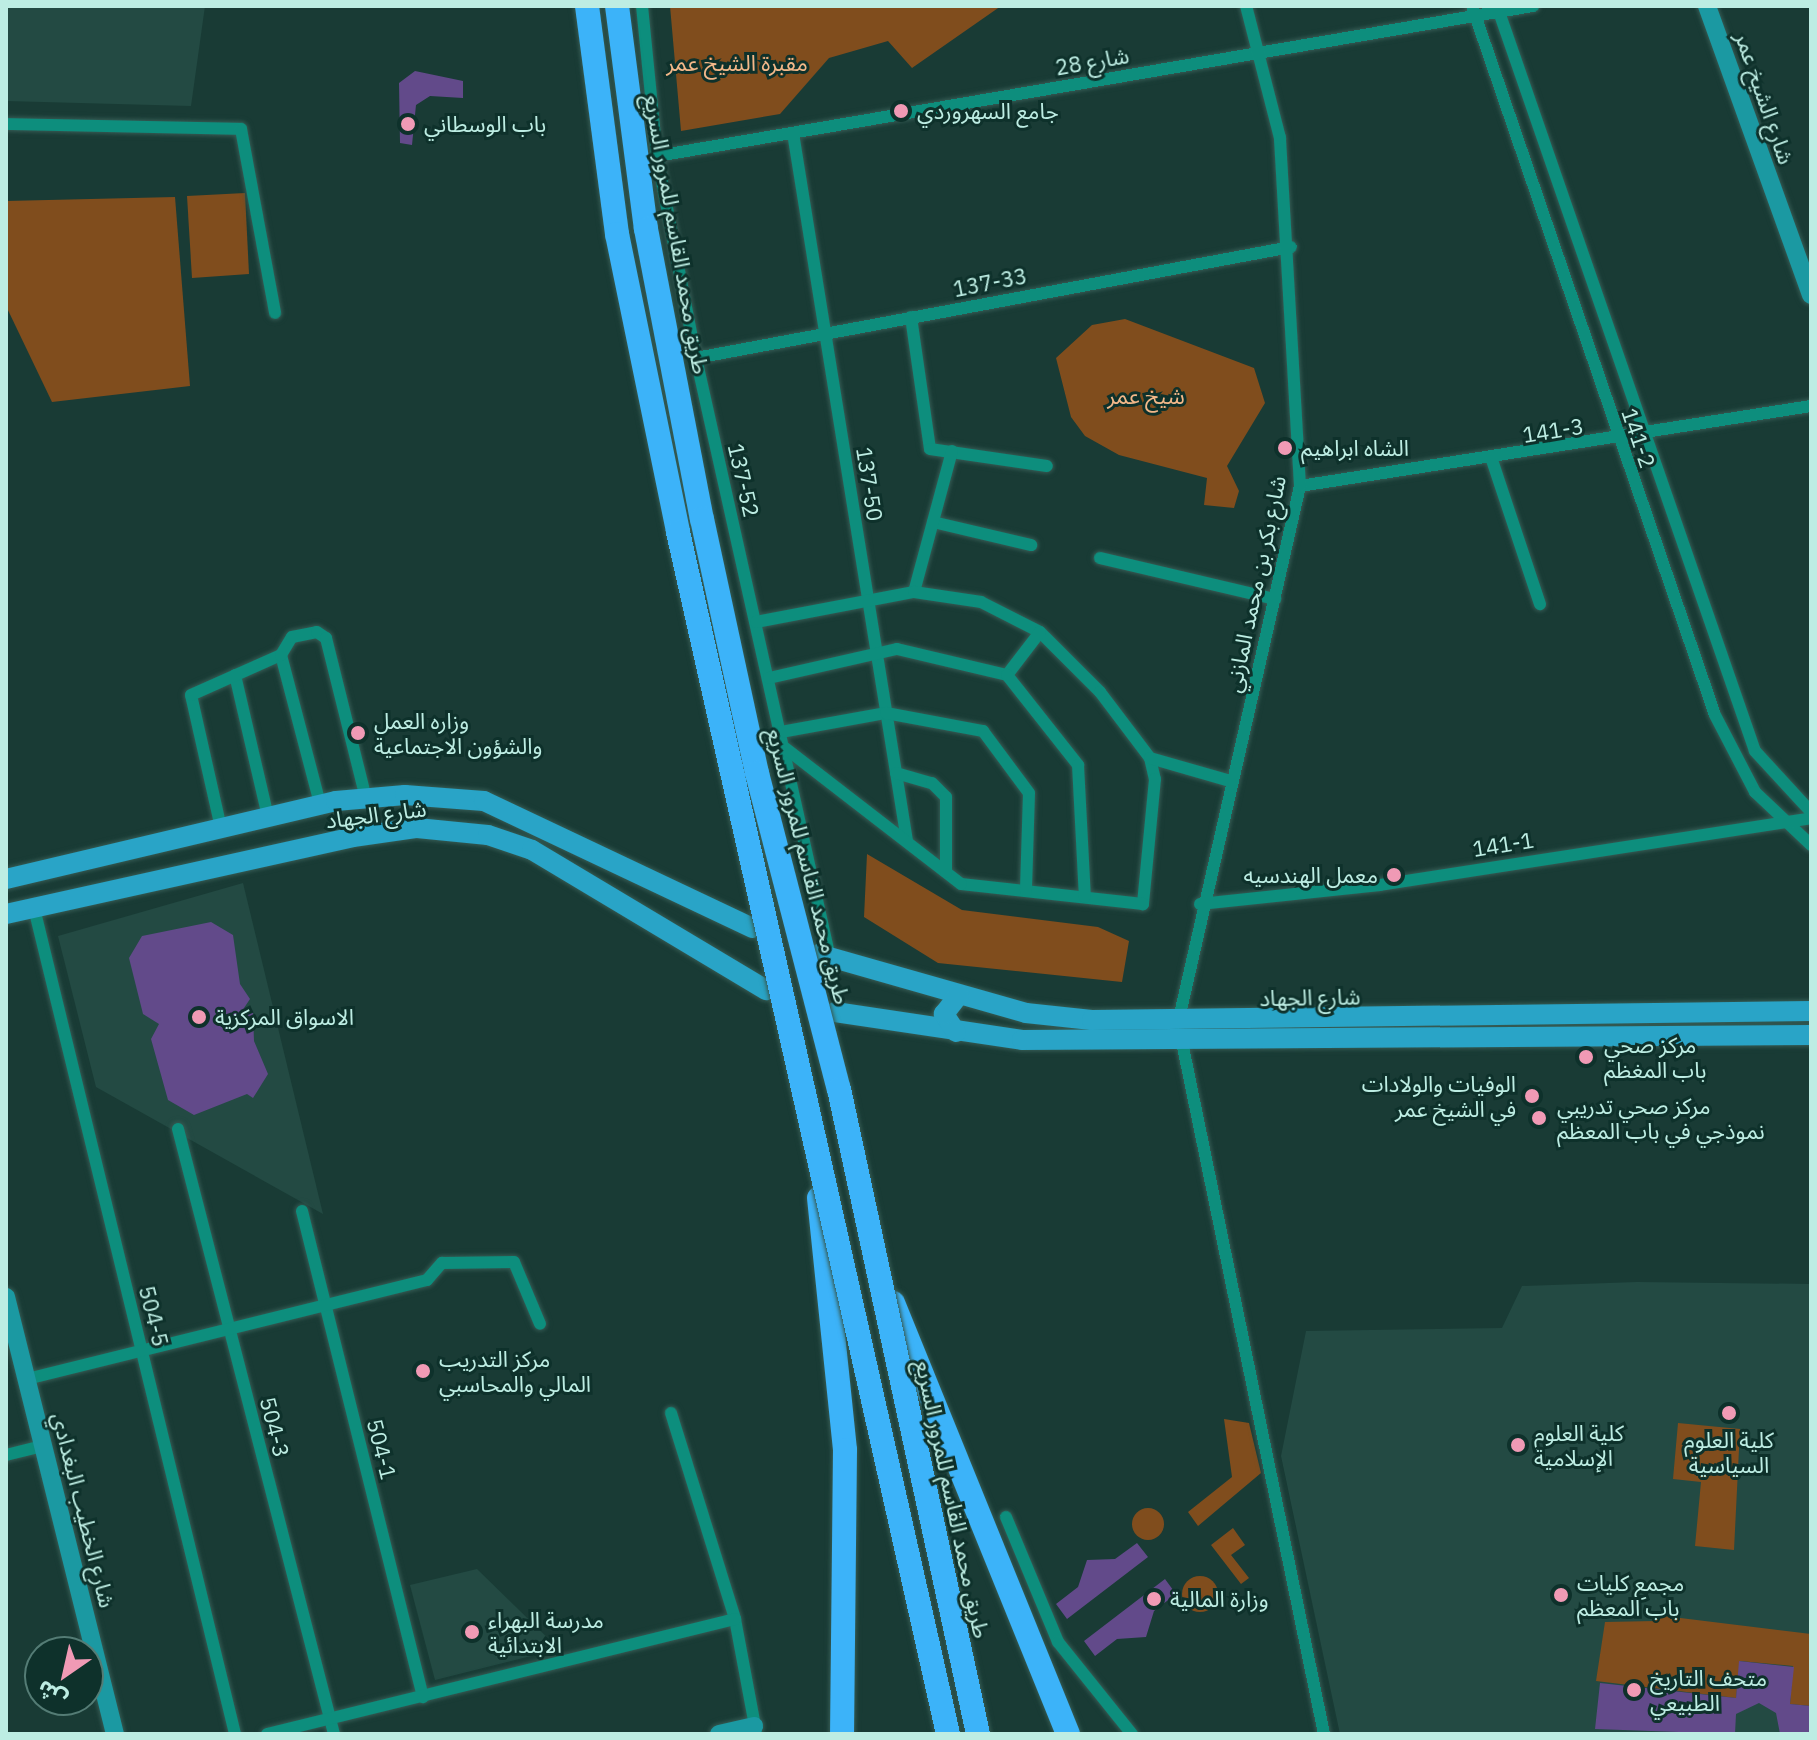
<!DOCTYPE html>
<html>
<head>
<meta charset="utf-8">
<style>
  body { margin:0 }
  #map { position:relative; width:1817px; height:1740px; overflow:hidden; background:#193b35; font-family:"IBM Plex Sans","Noto Sans Arabic",sans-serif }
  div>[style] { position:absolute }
  .built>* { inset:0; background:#234a43 }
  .green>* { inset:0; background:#804d1d }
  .round { border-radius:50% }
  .building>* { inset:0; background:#624a8a }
  .roads { filter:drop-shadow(0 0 2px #355b54) drop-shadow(0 0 2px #355b54) }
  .street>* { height:12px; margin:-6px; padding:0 6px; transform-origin:6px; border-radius:6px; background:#0d8e7d }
  .secondary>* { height:18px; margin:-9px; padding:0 9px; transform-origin:9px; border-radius:9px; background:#1b99a2 }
  .primary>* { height:20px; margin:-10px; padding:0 10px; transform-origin:10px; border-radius:10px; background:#29a4c7 }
  .highway>* { height:24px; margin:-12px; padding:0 12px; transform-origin:12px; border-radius:12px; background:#3cb3f9 }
  .bridges { filter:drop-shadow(0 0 2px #355b54) drop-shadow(0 0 2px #355b54) }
  .highway-bridge>* { height:24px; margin:-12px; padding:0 12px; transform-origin:12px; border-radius:12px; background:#3cb3f9 }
  .dots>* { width:22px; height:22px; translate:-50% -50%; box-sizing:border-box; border:4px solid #0e312b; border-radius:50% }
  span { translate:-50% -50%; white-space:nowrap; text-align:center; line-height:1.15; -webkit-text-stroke:6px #0e312b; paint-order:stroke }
  .street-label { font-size:22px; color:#bdede3 }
  .park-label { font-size:22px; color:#f3b889 }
  .poi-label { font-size:22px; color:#bdede3 }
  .left { translate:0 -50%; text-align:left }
  .right { translate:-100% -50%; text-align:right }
  .frame { position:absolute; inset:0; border:8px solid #bdede3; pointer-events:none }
  .north { position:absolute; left:24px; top:1636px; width:80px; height:80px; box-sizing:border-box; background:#0e312b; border:2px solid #547c75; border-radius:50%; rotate:214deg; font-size:22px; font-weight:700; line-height:32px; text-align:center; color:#bdede3 }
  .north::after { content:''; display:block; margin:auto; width:28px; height:36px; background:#f09ab5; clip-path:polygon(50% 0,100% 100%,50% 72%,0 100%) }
</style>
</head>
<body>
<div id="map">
  <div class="built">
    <i style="clip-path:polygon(6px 6px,205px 6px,191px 106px,6px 101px)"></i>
    <i style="clip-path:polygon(243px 883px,323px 1214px,96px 1087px,58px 936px)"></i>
    <i style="clip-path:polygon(1637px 1282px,1811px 1284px,1811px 1734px,1340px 1734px,1281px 1456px,1306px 1331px,1502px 1328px,1522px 1286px)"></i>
    <i style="clip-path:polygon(477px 1569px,559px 1649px,435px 1680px,410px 1585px)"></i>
  </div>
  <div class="green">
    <i style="clip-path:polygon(670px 6px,1001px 6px,912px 68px,888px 41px,829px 58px,780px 114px,681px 131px)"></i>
    <i style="clip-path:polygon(245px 193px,249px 274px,192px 278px,187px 196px)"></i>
    <i style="clip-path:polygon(175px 197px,190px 386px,52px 402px,6px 306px,6px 201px)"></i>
    <i style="clip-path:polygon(1125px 319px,1254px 368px,1265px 403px,1227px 466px,1239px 491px,1234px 508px,1204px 505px,1207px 478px,1119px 455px,1085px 436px,1071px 417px,1056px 358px,1092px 325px)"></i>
    <i style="clip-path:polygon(867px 854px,962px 910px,1098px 927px,1129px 941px,1122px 982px,938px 963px,864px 917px)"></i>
    <i style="clip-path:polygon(1224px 1419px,1249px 1423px,1261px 1473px,1198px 1526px,1188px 1512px,1232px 1477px)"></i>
    <i style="clip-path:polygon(1678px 1423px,1740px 1429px,1734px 1550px,1695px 1546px,1701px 1482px,1673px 1479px)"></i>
    <i class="round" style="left:1132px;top:1508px;width:32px;height:32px"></i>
    <i style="clip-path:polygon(1233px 1528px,1245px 1545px,1231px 1555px,1249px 1578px,1241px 1584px,1211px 1545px)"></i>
    <i class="round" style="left:1182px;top:1576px;width:36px;height:36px"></i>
    <i style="clip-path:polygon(1656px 1615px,1811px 1634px,1811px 1706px,1790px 1704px,1793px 1666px,1740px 1661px,1736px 1698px,1596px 1681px,1605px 1622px,1655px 1621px)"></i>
  </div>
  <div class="building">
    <i style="clip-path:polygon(415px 71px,463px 81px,463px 98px,430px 96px,416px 105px,412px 145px,400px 143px,399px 83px)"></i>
    <i style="clip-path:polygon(211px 922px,233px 935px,240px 984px,250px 999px,244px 1008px,253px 1013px,254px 1041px,268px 1074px,253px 1098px,247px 1094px,194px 1115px,168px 1100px,151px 1039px,159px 1024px,143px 1014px,129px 958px,142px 936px)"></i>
    <i style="clip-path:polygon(1137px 1543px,1148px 1557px,1067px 1619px,1056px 1604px,1078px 1587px,1087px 1560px,1115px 1559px)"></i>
    <i style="clip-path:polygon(1165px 1579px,1176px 1594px,1154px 1611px,1146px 1637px,1117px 1639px,1095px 1656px,1084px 1641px)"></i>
    <i style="clip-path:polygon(1739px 1661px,1794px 1667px,1790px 1704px,1811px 1706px,1811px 1734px,1780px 1734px,1776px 1713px,1759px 1703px,1736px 1714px,1735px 1734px,1595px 1729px,1600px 1683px,1736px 1698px)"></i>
  </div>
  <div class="roads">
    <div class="street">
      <i style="left:642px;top:6px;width:151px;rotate:84.3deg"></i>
      <i style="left:657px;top:156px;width:206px;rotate:79.1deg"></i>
      <i style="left:696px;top:358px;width:615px;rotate:77.41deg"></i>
      <i style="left:1472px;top:6px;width:749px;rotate:71.08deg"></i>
      <i style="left:1715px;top:715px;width:87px;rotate:62.5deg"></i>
      <i style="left:1755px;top:792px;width:77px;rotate:43.4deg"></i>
      <i style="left:1497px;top:6px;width:788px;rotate:70.9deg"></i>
      <i style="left:1755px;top:751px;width:83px;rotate:47.4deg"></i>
      <i style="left:6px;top:124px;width:235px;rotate:1.2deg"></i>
      <i style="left:241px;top:129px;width:187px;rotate:79.5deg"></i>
      <i style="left:793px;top:133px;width:717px;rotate:80.85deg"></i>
      <i style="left:657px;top:156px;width:889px;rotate:-9.72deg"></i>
      <i style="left:911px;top:317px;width:133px;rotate:81.8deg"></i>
      <i style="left:930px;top:449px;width:118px;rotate:8.3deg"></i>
      <i style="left:696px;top:358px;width:605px;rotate:-10.57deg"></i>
      <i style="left:1492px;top:460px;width:152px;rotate:71.6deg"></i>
      <i style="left:1300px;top:486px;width:517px;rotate:-8.9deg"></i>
      <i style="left:933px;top:522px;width:101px;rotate:13.2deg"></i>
      <i style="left:1100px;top:558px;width:180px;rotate:13.2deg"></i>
      <i style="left:914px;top:592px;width:146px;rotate:-74.9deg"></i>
      <i style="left:756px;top:622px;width:161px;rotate:-10.8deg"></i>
      <i style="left:914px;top:592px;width:68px;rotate:8.5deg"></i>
      <i style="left:981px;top:602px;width:66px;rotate:27deg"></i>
      <i style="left:1040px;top:632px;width:85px;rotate:45deg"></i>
      <i style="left:1100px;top:692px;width:83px;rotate:52.9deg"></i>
      <i style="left:1150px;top:758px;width:22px;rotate:77deg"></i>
      <i style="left:1155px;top:779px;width:126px;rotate:95.5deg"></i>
      <i style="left:1143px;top:904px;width:183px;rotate:-173.7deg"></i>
      <i style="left:961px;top:884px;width:224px;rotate:-142.3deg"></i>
      <i style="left:281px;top:655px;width:154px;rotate:75.3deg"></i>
      <i style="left:235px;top:675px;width:146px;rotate:76.9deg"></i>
      <i style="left:1007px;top:675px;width:54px;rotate:-52.5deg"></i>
      <i style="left:769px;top:678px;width:131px;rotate:-12.8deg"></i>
      <i style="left:897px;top:649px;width:113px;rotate:13.3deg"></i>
      <i style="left:1007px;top:675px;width:115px;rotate:51.7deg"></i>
      <i style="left:1078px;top:765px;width:132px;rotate:87deg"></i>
      <i style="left:781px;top:732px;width:107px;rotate:-10.3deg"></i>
      <i style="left:886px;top:713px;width:99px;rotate:10.5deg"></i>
      <i style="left:983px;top:731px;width:77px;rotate:53.4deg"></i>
      <i style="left:1029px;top:793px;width:98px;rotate:91.8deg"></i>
      <i style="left:1150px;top:758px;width:83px;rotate:16deg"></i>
      <i style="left:896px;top:773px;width:37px;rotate:16deg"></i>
      <i style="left:932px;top:783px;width:20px;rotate:45deg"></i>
      <i style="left:946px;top:797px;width:75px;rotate:90deg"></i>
      <i style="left:221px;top:828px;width:136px;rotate:-102.7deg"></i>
      <i style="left:191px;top:695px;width:98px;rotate:-24deg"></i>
      <i style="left:281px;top:655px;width:21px;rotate:-59deg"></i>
      <i style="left:292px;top:637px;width:25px;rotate:-11deg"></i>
      <i style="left:317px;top:632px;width:11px;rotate:34deg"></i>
      <i style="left:326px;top:638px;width:165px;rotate:76deg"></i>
      <i style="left:1200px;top:904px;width:181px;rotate:-6deg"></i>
      <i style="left:1380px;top:885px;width:436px;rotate:-8.8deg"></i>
      <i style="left:34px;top:908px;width:850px;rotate:76.32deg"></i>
      <i style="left:1178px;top:1023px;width:551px;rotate:-77.2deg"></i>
      <i style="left:1300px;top:486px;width:349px;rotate:-93.3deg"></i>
      <i style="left:1280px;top:138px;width:136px;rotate:-104.4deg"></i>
      <i style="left:1182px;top:1042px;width:706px;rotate:78.4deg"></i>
      <i style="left:178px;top:1129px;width:625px;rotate:75.54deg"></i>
      <i style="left:302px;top:1211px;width:501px;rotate:76.02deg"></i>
      <i style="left:27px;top:1379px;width:412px;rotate:-13.9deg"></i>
      <i style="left:427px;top:1280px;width:23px;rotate:-49deg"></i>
      <i style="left:442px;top:1263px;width:72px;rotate:-0.8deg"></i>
      <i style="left:514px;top:1262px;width:67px;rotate:67.2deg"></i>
      <i style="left:671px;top:1413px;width:216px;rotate:72.7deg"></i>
      <i style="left:735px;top:1619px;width:114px;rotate:79.4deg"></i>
      <i style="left:6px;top:1455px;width:38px;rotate:-14deg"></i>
      <i style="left:1006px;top:1517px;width:135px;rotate:67.4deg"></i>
      <i style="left:1058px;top:1642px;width:118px;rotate:51.2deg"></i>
      <i style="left:267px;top:1734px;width:482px;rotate:-13.8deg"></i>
    </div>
    <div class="secondary">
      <i style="left:1707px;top:6px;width:307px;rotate:70.2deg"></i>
      <i style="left:6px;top:1297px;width:450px;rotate:76deg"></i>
      <i style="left:719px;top:1734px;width:36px;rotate:-13deg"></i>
    </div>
    <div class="primary">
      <i style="left:6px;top:879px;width:339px;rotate:-13.3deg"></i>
      <i style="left:336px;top:801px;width:69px;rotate:-5deg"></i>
      <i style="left:405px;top:795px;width:79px;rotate:4.3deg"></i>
      <i style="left:484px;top:801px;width:297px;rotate:25.3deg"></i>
      <i style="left:6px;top:914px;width:355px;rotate:-12.5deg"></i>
      <i style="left:353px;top:837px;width:65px;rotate:-8deg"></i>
      <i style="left:417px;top:828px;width:71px;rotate:5.6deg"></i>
      <i style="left:488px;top:835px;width:46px;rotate:18.8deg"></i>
      <i style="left:532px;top:850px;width:273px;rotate:30.9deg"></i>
      <i style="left:819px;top:954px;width:215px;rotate:15.9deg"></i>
      <i style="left:1026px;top:1013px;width:66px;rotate:6.1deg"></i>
      <i style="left:1092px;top:1020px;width:719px;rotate:-0.72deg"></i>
      <i style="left:835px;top:1012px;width:189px;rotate:8.5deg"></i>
      <i style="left:1022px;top:1040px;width:789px;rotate:-0.36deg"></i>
      <i style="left:956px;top:1032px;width:22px;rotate:-124deg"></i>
      <i style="left:944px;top:1014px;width:24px;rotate:-52deg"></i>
    </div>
    <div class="highway">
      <i style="left:819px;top:1198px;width:253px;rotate:84.1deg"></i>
      <i style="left:845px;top:1450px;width:284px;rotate:90.6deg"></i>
      <i style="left:893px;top:1303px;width:465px;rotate:67.9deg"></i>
    </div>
  </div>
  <div class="bridges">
    <div class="highway-bridge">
      <i style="left:587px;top:6px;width:230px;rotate:82.5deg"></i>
      <i style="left:617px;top:234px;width:304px;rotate:78.4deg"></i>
      <i style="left:678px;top:532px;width:1232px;rotate:77.34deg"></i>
      <i style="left:617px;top:6px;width:225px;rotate:82.6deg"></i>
      <i style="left:646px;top:229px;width:295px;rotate:79.1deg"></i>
      <i style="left:702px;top:519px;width:260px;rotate:77.8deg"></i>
      <i style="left:757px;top:773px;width:326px;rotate:75.5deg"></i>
      <i style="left:839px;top:1089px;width:660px;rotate:77.84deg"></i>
    </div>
  </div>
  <div class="dots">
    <i style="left:901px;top:111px;background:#f09ab5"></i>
    <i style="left:408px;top:124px;background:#f09ab5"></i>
    <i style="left:1285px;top:448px;background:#f09ab5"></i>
    <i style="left:358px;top:733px;background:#f09ab5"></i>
    <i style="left:1394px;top:875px;background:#f09ab5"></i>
    <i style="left:199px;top:1017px;background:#f09ab5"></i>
    <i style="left:1586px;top:1057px;background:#f09ab5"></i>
    <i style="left:1532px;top:1096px;background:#f09ab5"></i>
    <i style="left:1539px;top:1118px;background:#f09ab5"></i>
    <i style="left:423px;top:1371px;background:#f09ab5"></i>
    <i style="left:1729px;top:1413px;background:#f09ab5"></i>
    <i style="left:1518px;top:1445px;background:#f09ab5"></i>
    <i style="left:1561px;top:1595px;background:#f09ab5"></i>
    <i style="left:1154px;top:1599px;background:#f09ab5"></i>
    <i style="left:472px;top:1632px;background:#f09ab5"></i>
    <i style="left:1634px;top:1690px;background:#f09ab5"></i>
  </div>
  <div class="street-label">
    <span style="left:1092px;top:61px;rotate:-10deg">شارع 28</span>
    <span style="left:1765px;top:98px;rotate:71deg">شارع الشيخ عمر</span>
    <span style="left:677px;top:234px;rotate:80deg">طريق محمد القاسم للمرور السريع</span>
    <span style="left:990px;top:282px;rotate:-11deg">137-33</span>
    <span style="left:1553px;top:430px;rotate:-9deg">141-3</span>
    <span style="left:1639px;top:438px;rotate:71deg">141-2</span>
    <span style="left:744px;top:480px;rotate:77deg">137-52</span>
    <span style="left:870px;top:484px;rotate:81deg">137-50</span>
    <span style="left:1255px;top:584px;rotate:-78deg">شارع بكر بن محمد المازني</span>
    <span style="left:376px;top:814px;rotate:-7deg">شارع الجهاد</span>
    <span style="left:1503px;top:844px;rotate:-9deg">141-1</span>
    <span style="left:809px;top:866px;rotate:76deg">طريق محمد القاسم للمرور السريع</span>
    <span style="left:1310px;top:997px;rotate:-1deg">شارع الجهاد</span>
    <span style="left:154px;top:1316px;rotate:76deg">504-5</span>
    <span style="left:275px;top:1427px;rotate:76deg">504-3</span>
    <span style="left:382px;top:1449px;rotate:76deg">504-1</span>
    <span style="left:953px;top:1499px;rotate:78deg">طريق محمد القاسم للمرور السريع</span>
    <span style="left:84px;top:1510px;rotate:76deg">شارع الخطيب البغدادي</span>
  </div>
  <div class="park-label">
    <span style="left:737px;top:63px">مقبرة الشيخ عمر</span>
    <span style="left:1146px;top:396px">شيخ عمر</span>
  </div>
  <div class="poi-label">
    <span class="left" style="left:917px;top:111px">جامع السهروردي</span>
    <span class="left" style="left:424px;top:124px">باب الوسطاني</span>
    <span class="left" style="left:1301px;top:448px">الشاه ابراهيم</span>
    <span class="left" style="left:374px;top:733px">وزاره العمل<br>والشؤون الاجتماعية</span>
    <span class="right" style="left:1378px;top:875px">معمل الهندسيه</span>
    <span class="left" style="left:215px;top:1017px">الاسواق المركزية</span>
    <span class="left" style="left:1604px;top:1057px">مركز صحي<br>باب المغظم</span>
    <span class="right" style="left:1516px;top:1096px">الوفيات والولادات<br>في الشيخ عمر</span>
    <span class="left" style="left:1557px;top:1118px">مركز صحي تدريبي<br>نموذجي في باب المعظم</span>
    <span class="left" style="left:439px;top:1371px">مركز التدريب<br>المالي والمحاسبي</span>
    <span class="left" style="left:1534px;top:1445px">كلية العلوم<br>الإسلامية</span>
    <span style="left:1729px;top:1452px">كلية العلوم<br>السياسية</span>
    <span class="left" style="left:1577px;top:1595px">مجمع كليات<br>باب المعظم</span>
    <span class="left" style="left:1170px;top:1599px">وزارة المالية</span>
    <span class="left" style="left:488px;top:1632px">مدرسة البهراء<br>الابتدائية</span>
    <span class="left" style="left:1650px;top:1690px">متحف التاريخ<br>الطبيعي</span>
  </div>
  <div class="frame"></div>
  <div class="north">ش</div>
</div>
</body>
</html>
